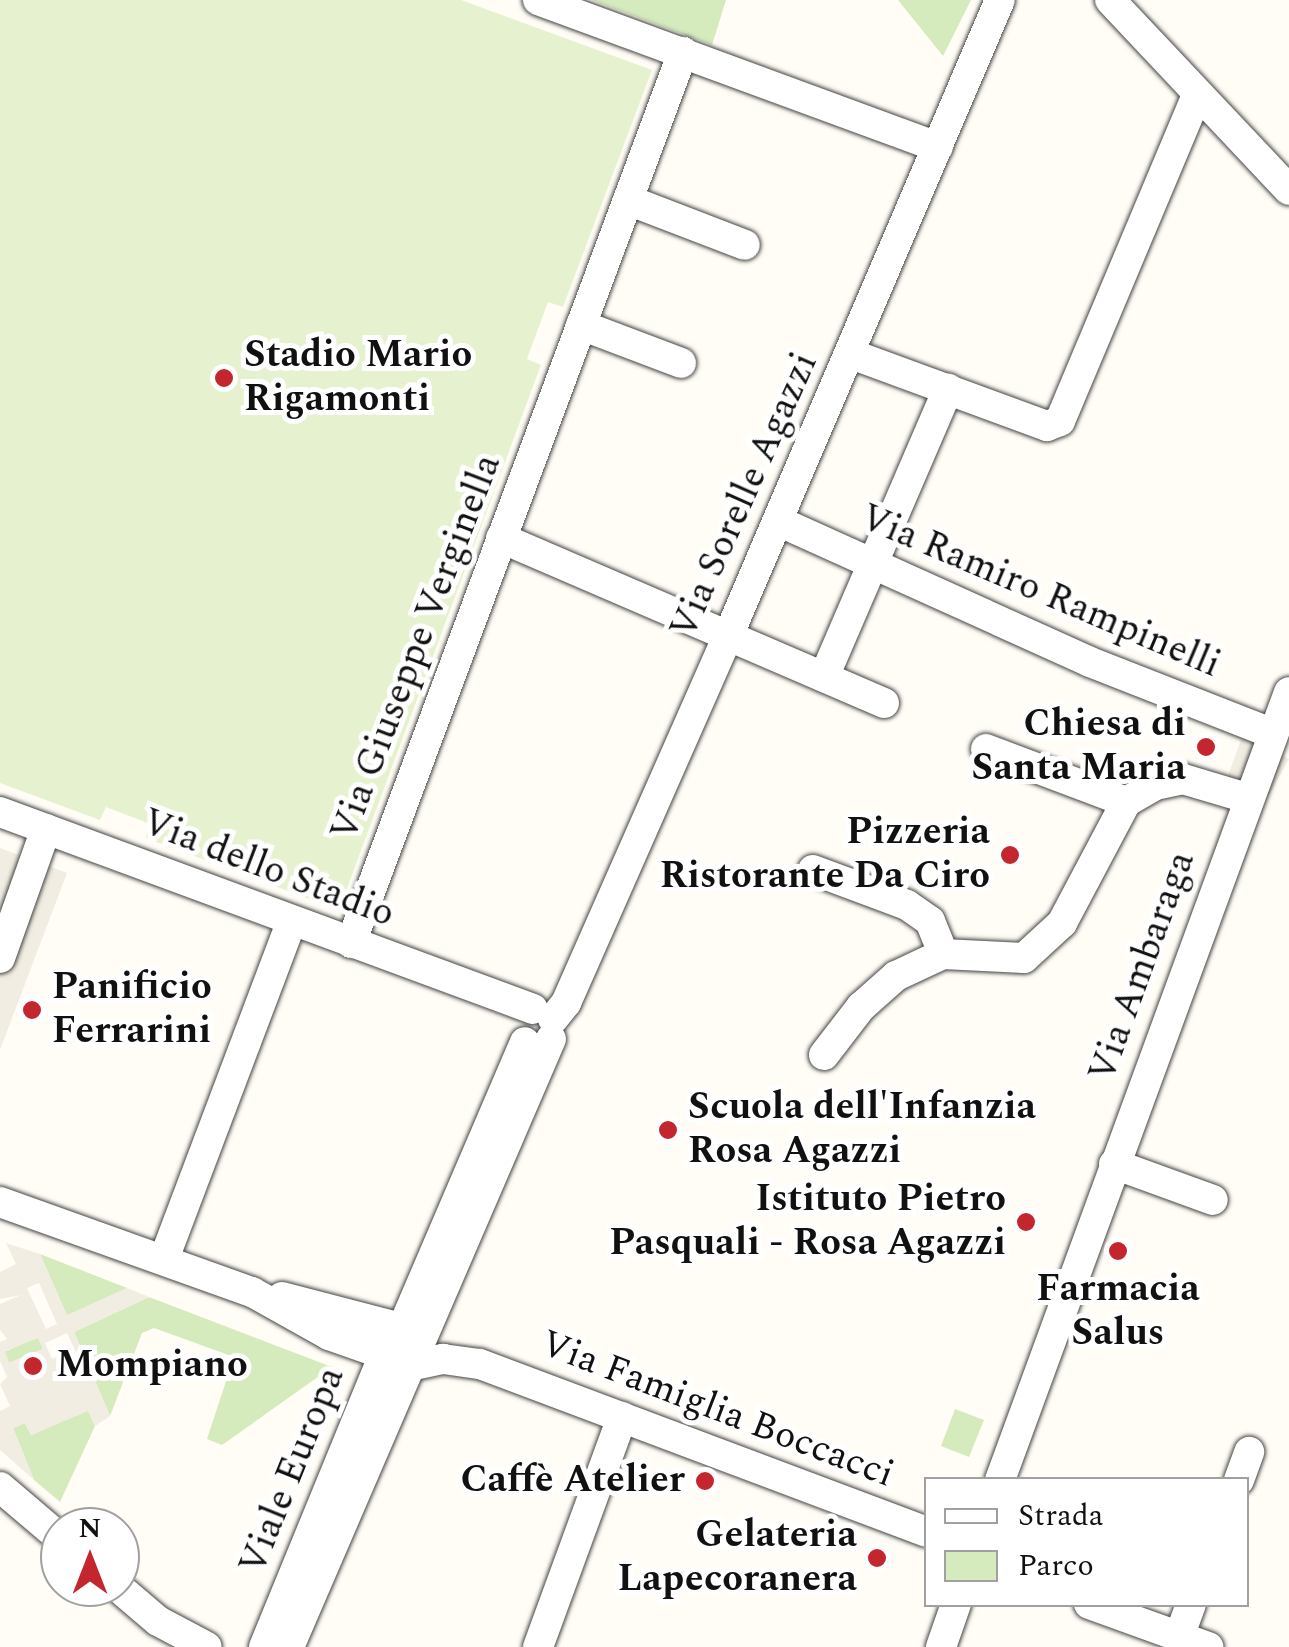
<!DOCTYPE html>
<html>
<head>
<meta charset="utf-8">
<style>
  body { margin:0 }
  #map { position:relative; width:1289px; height:1647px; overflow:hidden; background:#fffdf5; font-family:Spectral,serif }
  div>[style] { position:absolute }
  .green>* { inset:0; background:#d5ebbd }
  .pitch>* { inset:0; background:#e6f2cf }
  .plaza>* { inset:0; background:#f1ede2 }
  .roads { filter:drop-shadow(0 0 2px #444) drop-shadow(0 0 2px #444) }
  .minor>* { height:30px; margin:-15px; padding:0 15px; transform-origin:15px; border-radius:15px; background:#fff }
  .dots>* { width:28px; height:28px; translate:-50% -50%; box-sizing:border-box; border:5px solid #fff; border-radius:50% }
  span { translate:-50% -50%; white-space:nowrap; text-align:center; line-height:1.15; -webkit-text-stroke:10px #fff; paint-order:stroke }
  .poi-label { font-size:38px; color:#111; font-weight:700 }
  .left { translate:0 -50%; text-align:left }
  .right { translate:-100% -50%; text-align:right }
  .street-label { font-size:38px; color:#111 }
  .legend { position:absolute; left:924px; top:1477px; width:325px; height:130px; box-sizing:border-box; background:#fff; border:2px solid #a0a0a0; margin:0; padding:12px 18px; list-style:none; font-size:30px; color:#111 }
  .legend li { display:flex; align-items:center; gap:20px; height:50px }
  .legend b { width:50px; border:2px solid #a0a0a0 }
  .north { position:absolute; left:40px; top:1507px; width:100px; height:100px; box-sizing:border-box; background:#fff; border:2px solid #a0a0a0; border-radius:50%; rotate:0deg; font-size:28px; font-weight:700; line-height:40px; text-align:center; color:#111 }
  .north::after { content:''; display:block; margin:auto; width:35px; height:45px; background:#c4262e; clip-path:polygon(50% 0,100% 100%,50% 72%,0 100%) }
</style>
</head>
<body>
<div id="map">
  <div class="green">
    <i style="clip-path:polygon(592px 0,726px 0,712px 45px)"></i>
    <i style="clip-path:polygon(898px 0,971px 0,943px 56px)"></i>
    <i style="clip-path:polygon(40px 1254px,127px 1288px,67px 1316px)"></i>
    <i style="clip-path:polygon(149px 1297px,332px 1367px,222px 1445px,207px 1439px,234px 1357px,154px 1328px,142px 1333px,110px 1416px,74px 1332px)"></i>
    <i style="clip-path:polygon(38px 1337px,43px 1349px,9px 1363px,4px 1352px)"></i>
    <i style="clip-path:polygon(955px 1409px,984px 1420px,969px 1457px,941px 1446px)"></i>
    <i style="clip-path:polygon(88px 1410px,95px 1426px,60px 1502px,34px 1480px,13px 1428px,25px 1423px,31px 1435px)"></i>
  </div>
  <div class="pitch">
    <i style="clip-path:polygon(0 0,461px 0,652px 70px,563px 307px,548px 302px,527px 359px,541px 365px,339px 910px,146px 838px,150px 824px,106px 807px,100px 820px,0 783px)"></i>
  </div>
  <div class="plaza">
    <i style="clip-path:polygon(1244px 732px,1289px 759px,1264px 804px,1226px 781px)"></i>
    <i style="clip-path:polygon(0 848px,67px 873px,0 1050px)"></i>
    <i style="clip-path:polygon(evenodd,6px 1243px,40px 1254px,67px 1315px,127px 1288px,149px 1297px,74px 1332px,110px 1416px,95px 1426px,88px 1411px,31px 1435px,25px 1423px,13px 1428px,34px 1480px,0 1450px,0 1411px,10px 1406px,0 1384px,7px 1377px,0 1361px,0 1342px,7px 1339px,0 1330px,0 1304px,21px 1295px,0 1299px,0 1272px,16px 1264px,6px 1243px,39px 1283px,57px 1324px,46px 1329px,27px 1288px,39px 1283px,6px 1243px,67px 1333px,86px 1374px,73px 1380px,61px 1355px,52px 1359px,45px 1343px,67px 1333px,6px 1243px,38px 1338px,43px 1349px,9px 1363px,5px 1351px,38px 1338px)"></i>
  </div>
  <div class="roads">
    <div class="minor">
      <i style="left:538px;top:0;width:426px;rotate:20.2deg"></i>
      <i style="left:1110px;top:0;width:261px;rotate:46.7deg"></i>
      <i style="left:628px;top:200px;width:125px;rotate:21deg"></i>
      <i style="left:581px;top:325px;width:107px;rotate:20.8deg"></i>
      <i style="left:851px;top:354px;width:209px;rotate:20.2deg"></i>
      <i style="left:1047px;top:426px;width:14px;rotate:-21deg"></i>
      <i style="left:1060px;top:421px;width:351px;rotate:-67.2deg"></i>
      <i style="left:778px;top:521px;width:342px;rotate:24.3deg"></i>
      <i style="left:1090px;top:662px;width:194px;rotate:21.4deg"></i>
      <i style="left:501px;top:538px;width:417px;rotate:23.3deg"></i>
      <i style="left:824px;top:677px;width:314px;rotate:-66.7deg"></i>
      <i style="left:986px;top:749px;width:150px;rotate:20.7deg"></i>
      <i style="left:0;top:812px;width:568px;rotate:20.28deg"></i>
      <i style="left:813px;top:870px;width:100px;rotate:20.4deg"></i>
      <i style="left:907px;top:905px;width:28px;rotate:35deg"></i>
      <i style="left:930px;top:921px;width:35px;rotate:68deg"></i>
      <i style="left:351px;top:943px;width:951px;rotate:-69.56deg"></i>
      <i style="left:0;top:958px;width:137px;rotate:-70.4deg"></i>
      <i style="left:553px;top:1019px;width:21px;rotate:-51deg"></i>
      <i style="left:566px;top:1003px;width:403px;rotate:-66.2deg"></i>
      <i style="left:729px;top:634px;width:689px;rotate:-66.86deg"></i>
      <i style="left:824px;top:1055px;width:61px;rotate:-52.4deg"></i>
      <i style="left:861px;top:1007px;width:47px;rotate:-41.5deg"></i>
      <i style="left:896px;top:976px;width:52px;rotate:-25.1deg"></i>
      <i style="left:943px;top:954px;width:81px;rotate:2.8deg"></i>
      <i style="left:1024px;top:958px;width:52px;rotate:-42.6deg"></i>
      <i style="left:1062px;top:923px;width:137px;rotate:-62.1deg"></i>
      <i style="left:1126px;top:802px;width:34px;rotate:-30deg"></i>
      <i style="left:1155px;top:785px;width:29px;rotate:-12deg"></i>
      <i style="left:1183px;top:779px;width:67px;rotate:16.5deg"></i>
      <i style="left:1114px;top:1164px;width:105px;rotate:20deg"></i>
      <i style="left:0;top:1202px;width:268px;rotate:19.7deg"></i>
      <i style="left:252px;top:1292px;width:88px;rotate:29.2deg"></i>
      <i style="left:329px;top:1335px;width:90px;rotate:19.4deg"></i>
      <i style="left:414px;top:1365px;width:30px;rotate:-12deg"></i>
      <i style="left:443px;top:1359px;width:37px;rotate:8deg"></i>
      <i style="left:480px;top:1364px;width:477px;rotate:20.6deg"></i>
      <i style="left:164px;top:1259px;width:361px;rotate:-69.3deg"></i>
      <i style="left:282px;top:1297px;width:138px;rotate:14.6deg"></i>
      <i style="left:1000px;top:1480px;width:839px;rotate:-69.86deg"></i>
      <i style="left:1239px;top:1480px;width:30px;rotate:-70deg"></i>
      <i style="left:0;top:1487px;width:79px;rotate:40.4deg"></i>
      <i style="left:118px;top:1587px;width:52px;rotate:40.4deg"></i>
      <i style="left:158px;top:1621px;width:55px;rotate:28deg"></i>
      <i style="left:1089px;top:1604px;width:127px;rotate:19.9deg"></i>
      <i style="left:1179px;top:1637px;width:35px;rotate:-70deg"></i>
      <i style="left:264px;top:1647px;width:317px;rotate:-67.7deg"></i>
      <i style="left:384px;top:1354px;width:31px;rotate:-54deg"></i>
      <i style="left:402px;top:1329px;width:312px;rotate:-66.8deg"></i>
      <i style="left:289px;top:1647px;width:662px;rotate:-66.69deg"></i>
      <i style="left:538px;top:1647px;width:245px;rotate:-69.9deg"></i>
      <i style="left:941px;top:1647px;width:46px;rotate:-70.8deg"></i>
    </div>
  </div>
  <div class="dots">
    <i style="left:224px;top:378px;background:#c4262e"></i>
    <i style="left:1206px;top:747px;background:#c4262e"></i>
    <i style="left:1010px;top:855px;background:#c4262e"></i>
    <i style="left:32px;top:1010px;background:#c4262e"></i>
    <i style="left:668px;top:1130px;background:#c4262e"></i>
    <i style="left:1026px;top:1222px;background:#c4262e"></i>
    <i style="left:1118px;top:1251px;background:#c4262e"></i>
    <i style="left:33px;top:1366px;background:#c4262e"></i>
    <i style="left:705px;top:1481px;background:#c4262e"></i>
    <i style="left:877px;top:1558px;background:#c4262e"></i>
  </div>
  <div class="poi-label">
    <span class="left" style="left:244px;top:378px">Stadio Mario<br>Rigamonti</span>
    <span class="right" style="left:1186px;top:747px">Chiesa di<br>Santa Maria</span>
    <span class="right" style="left:990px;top:855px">Pizzeria<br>Ristorante Da Ciro</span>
    <span class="left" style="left:52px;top:1010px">Panificio<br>Ferrarini</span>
    <span class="left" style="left:688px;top:1130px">Scuola dell'Infanzia<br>Rosa Agazzi</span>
    <span class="right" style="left:1006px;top:1222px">Istituto Pietro<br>Pasquali - Rosa Agazzi</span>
    <span style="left:1118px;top:1312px">Farmacia<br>Salus</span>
    <span class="left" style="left:56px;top:1366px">Mompiano</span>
    <span class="right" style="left:685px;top:1481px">Caffè Atelier</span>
    <span class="right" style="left:857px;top:1558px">Gelateria<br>Lapecoranera</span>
  </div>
  <div class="street-label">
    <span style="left:745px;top:496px;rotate:-66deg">Via Sorelle Agazzi</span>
    <span style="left:1040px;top:592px;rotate:23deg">Via Ramiro Rampinelli</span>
    <span style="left:417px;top:648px;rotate:-69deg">Via Giuseppe Verginella</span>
    <span style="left:268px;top:869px;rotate:21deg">Via dello Stadio</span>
    <span style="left:1143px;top:967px;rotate:-70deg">Via Ambaraga</span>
    <span style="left:717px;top:1410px;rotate:21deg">Via Famiglia Boccacci</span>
    <span style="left:293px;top:1471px;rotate:-68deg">Viale Europa</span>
  </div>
  <ul class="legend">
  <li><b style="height:12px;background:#fff"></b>Strada</li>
  <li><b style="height:28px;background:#d5ebbd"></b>Parco</li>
  </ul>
  <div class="north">N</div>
</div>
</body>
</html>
